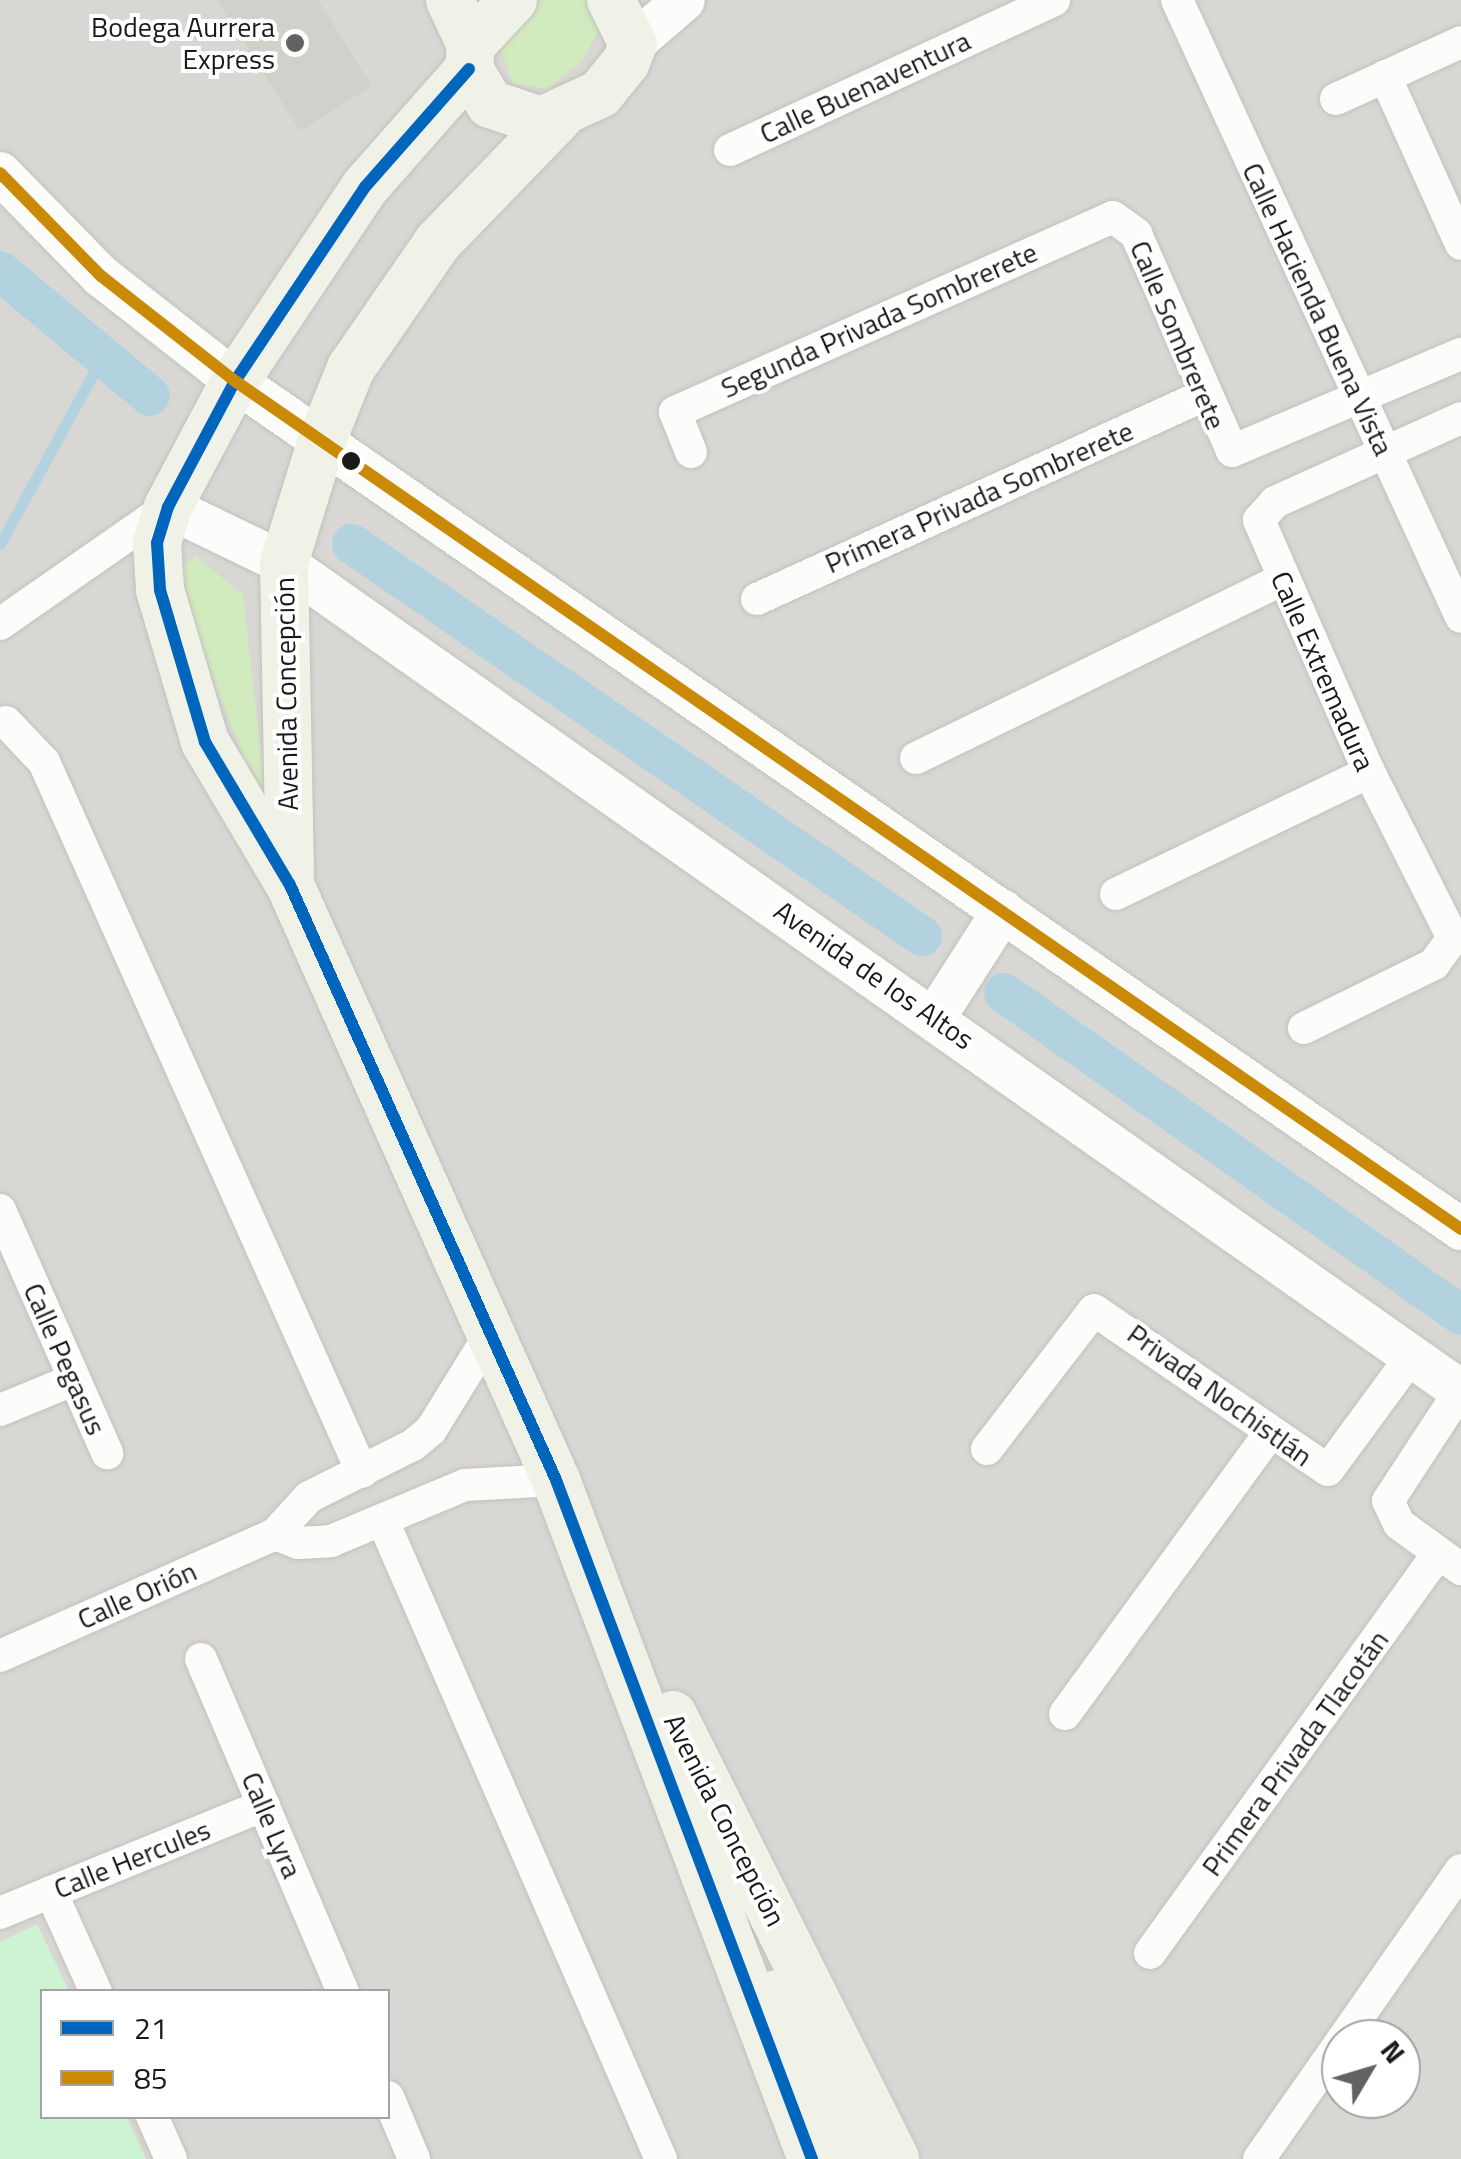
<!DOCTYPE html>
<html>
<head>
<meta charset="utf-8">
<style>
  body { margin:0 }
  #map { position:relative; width:1461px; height:2159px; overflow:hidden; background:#eae8e2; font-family:"Titillium Web",sans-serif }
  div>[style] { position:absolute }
  .residential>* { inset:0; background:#d9d7d4 }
  .grass>* { inset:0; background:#d1eabe }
  .park>* { inset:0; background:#cef3d2 }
  .stream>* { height:11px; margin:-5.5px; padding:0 5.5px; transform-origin:5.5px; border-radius:5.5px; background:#b3d2df }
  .canal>* { height:40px; margin:-20px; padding:0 20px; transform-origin:20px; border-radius:20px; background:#b3d2df }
  .building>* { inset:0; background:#d2d0cb }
  .roads { filter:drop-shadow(0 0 2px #c2c1be) drop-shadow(0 0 2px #c2c1be) }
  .minor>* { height:32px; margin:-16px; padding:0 16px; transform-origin:16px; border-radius:16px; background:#fcfcfb }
  .tertiary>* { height:42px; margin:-21px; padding:0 21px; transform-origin:21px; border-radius:21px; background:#fcfcfb }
  .secondary>* { height:48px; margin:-24px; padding:0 24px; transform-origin:24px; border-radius:24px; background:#f1f2e7 }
  .bus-1>* { height:12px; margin:-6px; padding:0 6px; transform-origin:6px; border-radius:6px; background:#0065bd }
  .bus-2>* { height:12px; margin:-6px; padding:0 6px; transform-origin:6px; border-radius:6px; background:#cb8a05 }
  .dots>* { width:28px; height:28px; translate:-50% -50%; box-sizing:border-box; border:5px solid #fff; border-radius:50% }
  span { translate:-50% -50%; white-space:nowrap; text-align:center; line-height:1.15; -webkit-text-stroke:8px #fff; paint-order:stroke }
  .poi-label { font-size:28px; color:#1a1a1a }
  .right { translate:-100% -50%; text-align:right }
  .street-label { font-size:28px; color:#1a1a1a }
  .legend { position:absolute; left:40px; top:1989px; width:350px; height:130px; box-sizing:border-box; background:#fff; border:2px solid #a3a3a3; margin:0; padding:12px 18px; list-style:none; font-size:30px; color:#1a1a1a }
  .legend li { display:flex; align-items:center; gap:20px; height:50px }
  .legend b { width:50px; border:2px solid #a3a3a3 }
  .north { position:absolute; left:1321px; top:2019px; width:100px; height:100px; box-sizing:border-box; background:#fff; border:2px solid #a3a3a3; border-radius:50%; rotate:52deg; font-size:28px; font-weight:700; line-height:40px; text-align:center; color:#1a1a1a }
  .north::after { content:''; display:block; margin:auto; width:35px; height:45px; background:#636260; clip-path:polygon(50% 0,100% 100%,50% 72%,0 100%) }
</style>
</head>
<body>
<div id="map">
  <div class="residential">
    <i style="clip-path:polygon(evenodd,0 0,1461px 0,1461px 2159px,0 2159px,0 0,42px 1992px,388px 1992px,388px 2116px,42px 2116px,42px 1992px,0 0,1341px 2039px,1401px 2039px,1401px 2099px,1341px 2099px,1341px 2039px)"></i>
  </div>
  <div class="grass">
    <i style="clip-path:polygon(534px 0,594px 0,604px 21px,581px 62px,547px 89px,513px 83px,500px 48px)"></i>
    <i style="clip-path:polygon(196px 556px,243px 595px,264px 784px,255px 786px,184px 605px,182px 566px)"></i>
  </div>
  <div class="park">
    <i style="clip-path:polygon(37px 1924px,69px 1991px,42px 1992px,42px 2116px,127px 2117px,146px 2159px,0 2159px,0 1942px)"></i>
  </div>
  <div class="stream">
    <i style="left:0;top:544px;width:212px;rotate:-61.3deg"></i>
  </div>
  <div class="canal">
    <i style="left:0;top:271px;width:195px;rotate:39.8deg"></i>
    <i style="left:352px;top:544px;width:692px;rotate:34.52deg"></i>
    <i style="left:1004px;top:993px;width:559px;rotate:35.17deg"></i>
  </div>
  <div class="building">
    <i style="clip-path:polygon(217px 0,318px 0,372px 86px,300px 131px)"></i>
  </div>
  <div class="roads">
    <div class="minor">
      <i style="left:1177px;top:0;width:679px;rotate:65.28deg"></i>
      <i style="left:1385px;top:76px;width:184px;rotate:65.7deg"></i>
      <i style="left:1336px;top:99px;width:137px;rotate:-24.5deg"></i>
      <i style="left:730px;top:150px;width:357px;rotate:-24.8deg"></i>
      <i style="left:691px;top:452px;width:43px;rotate:-111.8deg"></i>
      <i style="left:675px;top:412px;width:479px;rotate:-24deg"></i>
      <i style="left:1113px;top:217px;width:29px;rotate:36deg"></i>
      <i style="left:1136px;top:234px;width:237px;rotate:66.1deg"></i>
      <i style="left:1232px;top:451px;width:249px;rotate:-23deg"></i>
      <i style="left:757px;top:599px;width:489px;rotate:-24.5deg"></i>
      <i style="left:0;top:624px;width:205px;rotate:-34.9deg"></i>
      <i style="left:6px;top:722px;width:55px;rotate:46.5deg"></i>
      <i style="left:44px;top:762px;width:778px;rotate:65.87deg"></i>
      <i style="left:916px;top:758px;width:406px;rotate:-26deg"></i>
      <i style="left:1116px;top:894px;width:281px;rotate:-25.7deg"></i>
      <i style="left:1304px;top:1028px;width:145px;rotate:-26.2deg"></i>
      <i style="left:1434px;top:964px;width:32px;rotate:-54deg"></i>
      <i style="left:1453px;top:938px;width:186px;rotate:-116.8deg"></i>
      <i style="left:1369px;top:772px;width:275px;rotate:-113.6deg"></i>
      <i style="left:1259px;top:520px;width:24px;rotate:-48deg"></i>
      <i style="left:1275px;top:502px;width:204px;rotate:-24.3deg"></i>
      <i style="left:0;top:1210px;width:266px;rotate:66.2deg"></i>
      <i style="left:1460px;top:1391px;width:131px;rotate:123.2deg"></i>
      <i style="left:1388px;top:1501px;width:25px;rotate:64deg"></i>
      <i style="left:1399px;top:1524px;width:77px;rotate:36deg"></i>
      <i style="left:0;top:1410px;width:79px;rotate:-22.3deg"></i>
      <i style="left:987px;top:1449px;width:175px;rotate:-52.4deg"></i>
      <i style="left:1094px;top:1310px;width:283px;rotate:34.4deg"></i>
      <i style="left:1328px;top:1470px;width:140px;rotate:-53.7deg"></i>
      <i style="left:383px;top:1521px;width:696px;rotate:66.46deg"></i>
      <i style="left:275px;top:1534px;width:25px;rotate:21deg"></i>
      <i style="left:298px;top:1543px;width:33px;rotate:-3deg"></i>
      <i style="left:331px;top:1541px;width:145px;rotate:-22.7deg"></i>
      <i style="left:465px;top:1485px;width:91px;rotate:-3.1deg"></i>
      <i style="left:0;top:1656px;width:301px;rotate:-23.9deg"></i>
      <i style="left:275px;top:1534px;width:50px;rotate:-47.4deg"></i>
      <i style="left:309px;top:1497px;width:116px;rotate:-26.6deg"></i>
      <i style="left:413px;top:1445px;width:23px;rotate:-40deg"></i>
      <i style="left:431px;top:1430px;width:114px;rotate:-58.3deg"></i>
      <i style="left:201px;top:1659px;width:362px;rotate:66.9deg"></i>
      <i style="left:1065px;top:1714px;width:344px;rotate:-53.9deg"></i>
      <i style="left:51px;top:1892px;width:110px;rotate:65.8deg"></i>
      <i style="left:0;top:1913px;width:285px;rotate:-22.2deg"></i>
      <i style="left:1150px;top:1953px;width:493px;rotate:-54.2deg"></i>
      <i style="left:1343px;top:2039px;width:206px;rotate:-55.1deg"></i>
      <i style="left:388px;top:2097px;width:67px;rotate:67.2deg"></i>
      <i style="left:152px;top:2116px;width:47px;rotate:66.2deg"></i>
      <i style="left:1259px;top:2159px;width:143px;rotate:-55deg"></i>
    </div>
    <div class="tertiary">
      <i style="left:633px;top:44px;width:67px;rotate:-40.8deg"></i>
      <i style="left:0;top:173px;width:144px;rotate:45.6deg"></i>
      <i style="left:101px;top:276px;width:170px;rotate:38.1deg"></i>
      <i style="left:235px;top:381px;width:1491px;rotate:34.67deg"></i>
      <i style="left:168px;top:507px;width:129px;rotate:25.8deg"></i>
      <i style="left:284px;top:563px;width:1439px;rotate:35.13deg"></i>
      <i style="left:935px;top:1017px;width:126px;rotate:-57.3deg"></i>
    </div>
    <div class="secondary">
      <i style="left:450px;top:0;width:50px;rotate:65deg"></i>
      <i style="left:513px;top:0;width:62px;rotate:133deg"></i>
      <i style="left:471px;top:45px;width:24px;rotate:95deg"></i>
      <i style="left:469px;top:69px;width:41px;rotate:59deg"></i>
      <i style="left:490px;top:104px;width:54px;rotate:18.4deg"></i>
      <i style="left:541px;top:121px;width:65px;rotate:-24.6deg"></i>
      <i style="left:600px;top:94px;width:41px;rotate:-50.9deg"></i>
      <i style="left:626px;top:62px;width:19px;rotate:-69deg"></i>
      <i style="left:633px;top:44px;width:49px;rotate:-116.6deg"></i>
      <i style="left:469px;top:69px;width:157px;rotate:131.4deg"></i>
      <i style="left:365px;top:187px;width:234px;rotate:123.8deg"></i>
      <i style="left:235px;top:381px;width:143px;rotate:118deg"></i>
      <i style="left:168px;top:507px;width:38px;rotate:107deg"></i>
      <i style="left:157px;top:543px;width:47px;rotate:86.3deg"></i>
      <i style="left:160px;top:590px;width:159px;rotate:73.5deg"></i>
      <i style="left:205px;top:742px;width:166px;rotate:59.3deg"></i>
      <i style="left:290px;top:885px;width:652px;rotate:65.91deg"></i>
      <i style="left:556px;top:1480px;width:726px;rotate:69.34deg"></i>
      <i style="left:290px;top:875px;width:312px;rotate:-91.1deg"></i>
      <i style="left:284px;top:563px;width:129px;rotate:-72.8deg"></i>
      <i style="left:322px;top:440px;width:78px;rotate:-68.1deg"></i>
      <i style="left:351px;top:368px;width:153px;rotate:-55.4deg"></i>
      <i style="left:438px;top:242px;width:175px;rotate:-45.9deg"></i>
      <i style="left:673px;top:1715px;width:496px;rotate:63.4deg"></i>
      <i style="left:777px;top:1994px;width:183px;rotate:64.7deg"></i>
    </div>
  </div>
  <div class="bus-1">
    <i style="left:469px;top:69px;width:157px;rotate:131.4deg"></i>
    <i style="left:365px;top:187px;width:234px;rotate:123.8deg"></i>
    <i style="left:235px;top:381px;width:143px;rotate:118deg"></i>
    <i style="left:168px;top:507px;width:38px;rotate:107deg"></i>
    <i style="left:157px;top:543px;width:47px;rotate:86.3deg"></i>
    <i style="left:160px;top:590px;width:159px;rotate:73.5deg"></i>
    <i style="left:205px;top:742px;width:166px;rotate:59.3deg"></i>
    <i style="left:290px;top:885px;width:652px;rotate:65.91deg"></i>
    <i style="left:556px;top:1480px;width:726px;rotate:69.34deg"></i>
  </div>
  <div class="bus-2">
    <i style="left:0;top:173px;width:144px;rotate:45.6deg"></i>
    <i style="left:101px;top:276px;width:170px;rotate:38.1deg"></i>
    <i style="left:235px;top:381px;width:1491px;rotate:34.67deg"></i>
  </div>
  <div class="dots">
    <i style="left:295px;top:43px;background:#636260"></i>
    <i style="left:351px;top:461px;background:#1a1a1a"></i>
  </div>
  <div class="poi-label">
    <span class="right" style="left:275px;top:43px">Bodega Aurrera<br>Express</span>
  </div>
  <div class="street-label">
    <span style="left:865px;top:87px;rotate:-25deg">Calle Buenaventura</span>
    <span style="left:1318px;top:309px;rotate:65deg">Calle Hacienda Buena Vista</span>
    <span style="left:879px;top:320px;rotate:-24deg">Segunda Privada Sombrerete</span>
    <span style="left:1178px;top:335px;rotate:67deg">Calle Sombrerete</span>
    <span style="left:979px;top:497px;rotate:-24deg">Primera Privada Sombrerete</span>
    <span style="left:1323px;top:671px;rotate:66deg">Calle Extremadura</span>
    <span style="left:286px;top:694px;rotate:-91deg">Avenida Concepción</span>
    <span style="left:874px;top:975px;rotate:35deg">Avenida de los Altos</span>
    <span style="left:65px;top:1359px;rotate:66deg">Calle Pegasus</span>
    <span style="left:1220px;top:1395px;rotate:36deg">Privada Nochistlán</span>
    <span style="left:137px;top:1595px;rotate:-24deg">Calle Orión</span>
    <span style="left:1295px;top:1753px;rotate:-54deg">Primera Privada Tlacotán</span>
    <span style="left:725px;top:1820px;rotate:63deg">Avenida Concepción</span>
    <span style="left:272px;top:1825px;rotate:67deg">Calle Lyra</span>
    <span style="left:132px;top:1859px;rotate:-22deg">Calle Hercules</span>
  </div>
  <ul class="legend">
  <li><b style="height:12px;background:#0065bd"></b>21</li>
  <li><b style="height:12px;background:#cb8a05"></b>85</li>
  </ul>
  <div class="north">N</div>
</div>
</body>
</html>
